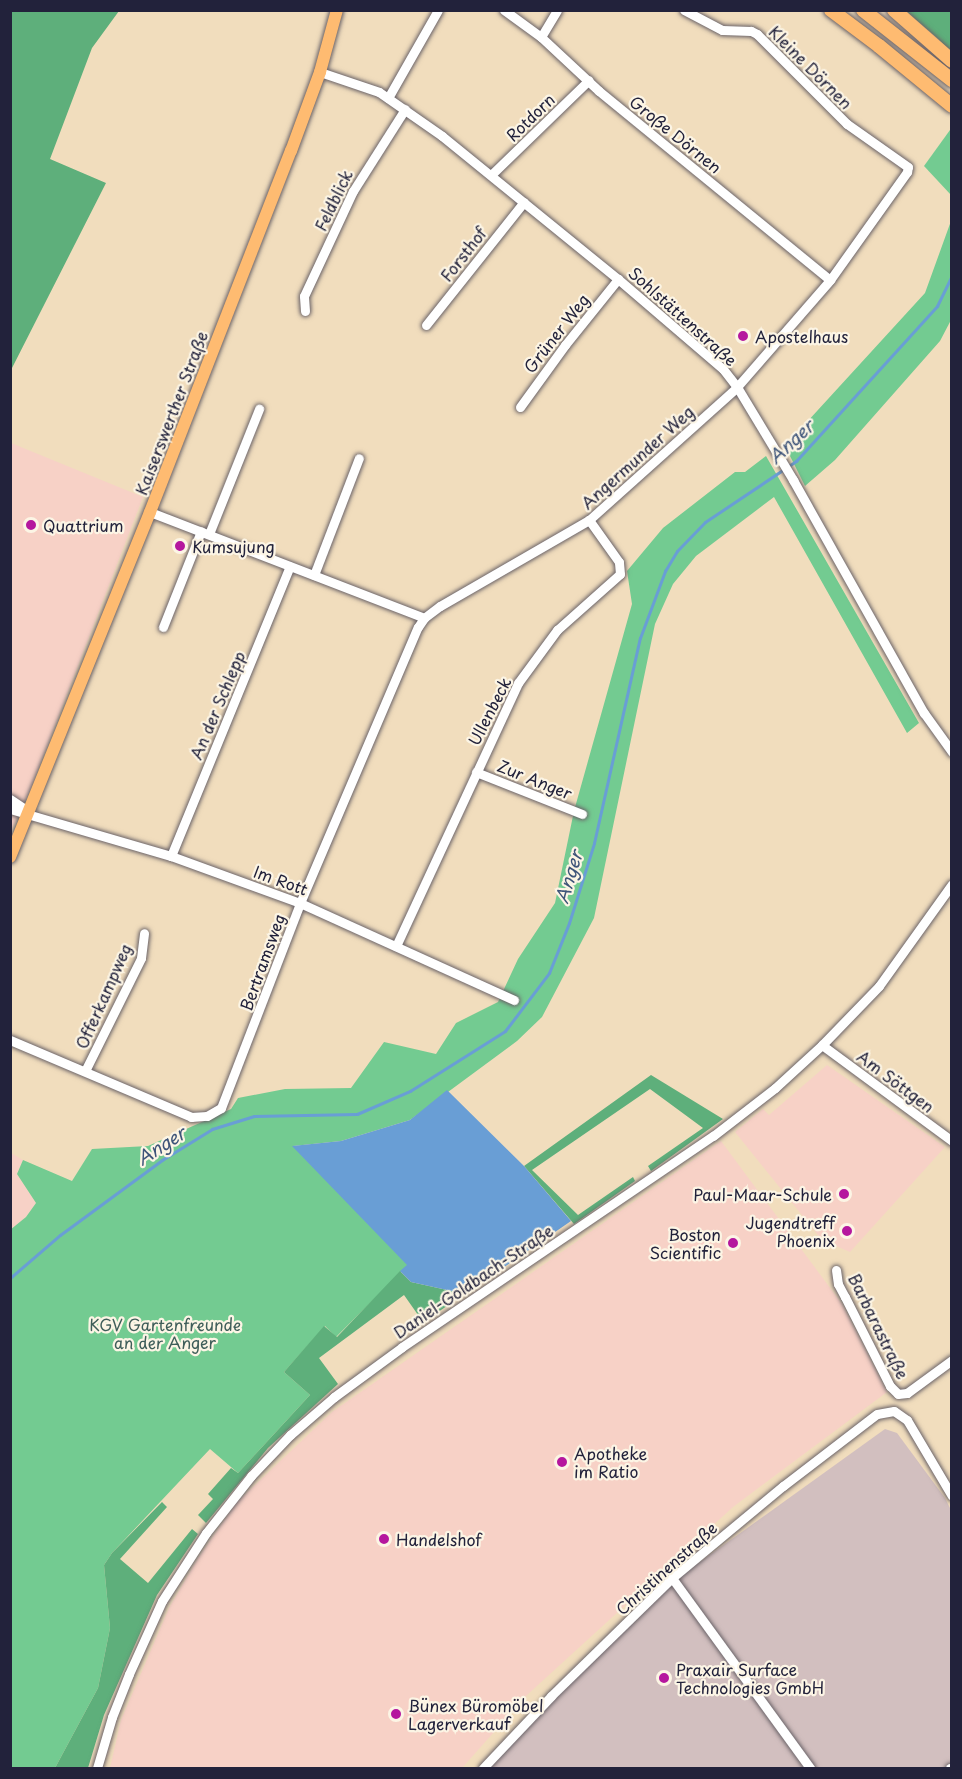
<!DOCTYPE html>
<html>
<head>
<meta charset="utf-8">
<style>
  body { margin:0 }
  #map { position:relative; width:962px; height:1779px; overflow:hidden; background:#f1ddbd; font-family:"Playpen Sans",sans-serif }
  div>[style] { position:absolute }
  .built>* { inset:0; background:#f7d1c6 }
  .industrial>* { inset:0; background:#d2bfbf }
  .green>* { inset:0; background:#73cb91 }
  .forest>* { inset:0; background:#5eaf7b }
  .water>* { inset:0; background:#699ed5 }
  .stream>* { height:3px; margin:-1.5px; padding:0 1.5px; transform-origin:1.5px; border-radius:1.5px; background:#699ed5 }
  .roads { filter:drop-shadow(0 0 2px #6a6368) drop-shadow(0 0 2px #6a6368) }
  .minor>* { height:9px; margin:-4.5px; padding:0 4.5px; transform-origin:4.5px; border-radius:4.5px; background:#fff }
  .major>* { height:12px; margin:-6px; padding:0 6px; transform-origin:6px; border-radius:6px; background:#febb71 }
  .highway>* { height:14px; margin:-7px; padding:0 7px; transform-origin:7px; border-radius:7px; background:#febb71 }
  .dots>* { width:16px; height:16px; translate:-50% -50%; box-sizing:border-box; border:3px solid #fcf5e5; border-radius:50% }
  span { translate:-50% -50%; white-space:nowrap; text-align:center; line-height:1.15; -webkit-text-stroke:4.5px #fcf5e5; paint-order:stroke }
  .street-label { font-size:16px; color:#22223b }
  .poi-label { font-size:16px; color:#22223b }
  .left { translate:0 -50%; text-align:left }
  .right { translate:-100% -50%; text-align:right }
  .park-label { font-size:16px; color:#3e5d59 }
  .water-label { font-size:18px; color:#3e5479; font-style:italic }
  .frame { position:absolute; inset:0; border:12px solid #22223b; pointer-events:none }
</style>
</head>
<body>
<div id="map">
  <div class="built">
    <i style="clip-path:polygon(11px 443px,143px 497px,30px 790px,11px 831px)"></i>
    <i style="clip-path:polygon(827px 1065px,945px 1147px,850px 1252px,822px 1240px,735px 1132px,763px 1109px,769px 1115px)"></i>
    <i style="clip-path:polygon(721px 1141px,842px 1304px,887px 1392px,733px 1507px,527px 1695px,462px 1768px,110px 1768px,121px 1720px,169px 1608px,198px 1558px,237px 1502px,332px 1412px)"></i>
    <i style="clip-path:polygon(11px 1153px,23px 1160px,17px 1174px,36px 1203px,26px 1217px,11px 1230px)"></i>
  </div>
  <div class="industrial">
    <i style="clip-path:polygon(885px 1429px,897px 1433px,945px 1498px,952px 1512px,951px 1768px,486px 1768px,546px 1705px,675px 1580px)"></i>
  </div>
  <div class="green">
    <i style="clip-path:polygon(950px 130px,952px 131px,951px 195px,924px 166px)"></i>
    <i style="clip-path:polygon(951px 221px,951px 320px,940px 341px,835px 460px,805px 486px,785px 446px,925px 293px)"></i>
    <i style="clip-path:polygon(766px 456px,919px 723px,907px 733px,774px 497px,696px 556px,673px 584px,655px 624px,594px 918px,542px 1017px,517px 1041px,410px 1120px,341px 1141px,293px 1146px,408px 1265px,336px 1337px,325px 1326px,284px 1372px,310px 1395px,238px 1473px,210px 1449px,112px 1553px,104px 1565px,110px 1628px,98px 1688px,55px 1768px,11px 1768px,10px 1230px,26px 1217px,36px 1203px,17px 1174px,23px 1160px,72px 1181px,92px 1149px,148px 1146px,231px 1109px,238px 1098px,285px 1089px,351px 1088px,384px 1042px,436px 1054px,456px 1023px,498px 1002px,518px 959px,555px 903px,574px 811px,632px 604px,627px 571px,663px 528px,735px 472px,745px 472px)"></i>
  </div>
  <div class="forest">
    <i style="clip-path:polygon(11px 10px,119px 11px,92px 48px,50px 159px,106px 183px,11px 370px)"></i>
    <i style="clip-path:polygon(906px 11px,951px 11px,951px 51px,936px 37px)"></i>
    <i style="clip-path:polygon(651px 1075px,723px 1119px,651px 1171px,648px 1166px,703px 1128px,650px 1089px,532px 1170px,578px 1215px,633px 1177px,635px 1181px,574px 1224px,524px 1166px)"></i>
    <i style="clip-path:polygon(400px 1271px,411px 1282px,465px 1294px,423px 1322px,404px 1295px,319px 1358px,338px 1384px,268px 1448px,206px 1523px,198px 1515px,213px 1499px,208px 1494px,231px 1468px,238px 1473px,310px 1395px,284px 1372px,324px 1326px,337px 1337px)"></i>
    <i style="clip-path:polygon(162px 1502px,167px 1507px,120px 1559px,148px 1583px,192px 1529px,198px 1534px,157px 1595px,104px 1715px,88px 1768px,55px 1768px,98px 1688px,110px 1628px,104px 1565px,112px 1553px)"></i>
  </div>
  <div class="water">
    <i style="clip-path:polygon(447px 1090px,524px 1166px,571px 1221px,465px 1294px,411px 1282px,400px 1271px,407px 1265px,292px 1146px,341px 1141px,410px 1120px)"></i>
  </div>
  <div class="stream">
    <i style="left:10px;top:1278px;width:66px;rotate:-40.7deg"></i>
    <i style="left:60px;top:1235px;width:127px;rotate:-36.3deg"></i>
    <i style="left:162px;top:1160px;width:59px;rotate:-31.8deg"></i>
    <i style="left:212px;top:1129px;width:44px;rotate:-17.2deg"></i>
    <i style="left:254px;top:1116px;width:103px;rotate:-1.1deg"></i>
    <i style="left:357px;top:1114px;width:58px;rotate:-23.5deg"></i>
    <i style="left:410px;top:1091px;width:112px;rotate:-32.3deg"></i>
    <i style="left:505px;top:1031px;width:73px;rotate:-52.8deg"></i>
    <i style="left:549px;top:973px;width:54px;rotate:-68.2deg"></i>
    <i style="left:569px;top:923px;width:84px;rotate:-72.6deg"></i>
    <i style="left:594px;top:843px;width:210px;rotate:-77.4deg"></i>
    <i style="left:640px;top:638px;width:72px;rotate:-69.5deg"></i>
    <i style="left:665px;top:571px;width:23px;rotate:-59deg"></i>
    <i style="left:677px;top:551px;width:40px;rotate:-46deg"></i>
    <i style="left:705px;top:522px;width:110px;rotate:-33.8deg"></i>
    <i style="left:796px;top:461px;width:210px;rotate:-47.7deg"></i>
    <i style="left:937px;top:306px;width:34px;rotate:-64deg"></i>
  </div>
  <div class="roads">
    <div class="minor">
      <i style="left:504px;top:10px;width:46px;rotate:36.1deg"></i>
      <i style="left:541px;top:37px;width:79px;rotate:43deg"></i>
      <i style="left:599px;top:91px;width:298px;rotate:39.3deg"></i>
      <i style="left:541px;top:37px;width:31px;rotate:-59deg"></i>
      <i style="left:320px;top:72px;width:62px;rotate:18.7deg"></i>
      <i style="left:379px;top:92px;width:77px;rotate:34.9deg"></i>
      <i style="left:442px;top:136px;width:227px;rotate:39.1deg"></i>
      <i style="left:618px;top:279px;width:138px;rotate:40.6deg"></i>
      <i style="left:723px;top:369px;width:23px;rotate:52deg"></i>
      <i style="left:737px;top:387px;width:109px;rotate:58.9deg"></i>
      <i style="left:793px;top:480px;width:267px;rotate:60.7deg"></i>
      <i style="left:924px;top:713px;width:48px;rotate:54.3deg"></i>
      <i style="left:388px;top:98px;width:101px;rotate:-60.4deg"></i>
      <i style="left:491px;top:175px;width:136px;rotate:-44.1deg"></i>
      <i style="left:305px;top:311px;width:15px;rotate:-94deg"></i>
      <i style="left:304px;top:296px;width:116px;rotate:-65deg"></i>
      <i style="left:353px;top:191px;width:97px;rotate:-57.6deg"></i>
      <i style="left:426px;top:325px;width:157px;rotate:-51.5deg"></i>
      <i style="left:520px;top:407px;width:77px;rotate:-54deg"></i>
      <i style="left:565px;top:345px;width:85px;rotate:-51.2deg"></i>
      <i style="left:150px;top:512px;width:294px;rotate:21.1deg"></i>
      <i style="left:424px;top:618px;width:20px;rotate:-37deg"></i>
      <i style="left:440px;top:606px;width:172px;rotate:-30deg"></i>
      <i style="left:589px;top:520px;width:199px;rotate:-41.9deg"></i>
      <i style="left:737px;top:387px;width:142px;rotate:-49deg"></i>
      <i style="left:830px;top:280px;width:133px;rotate:-54.5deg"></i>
      <i style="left:907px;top:172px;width:5px;rotate:-79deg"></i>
      <i style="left:908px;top:167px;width:75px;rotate:-144.8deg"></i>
      <i style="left:847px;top:124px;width:127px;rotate:-135deg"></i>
      <i style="left:757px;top:34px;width:7px;rotate:-153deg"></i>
      <i style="left:751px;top:31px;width:29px;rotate:-178deg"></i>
      <i style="left:722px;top:30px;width:43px;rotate:-152.2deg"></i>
      <i style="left:209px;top:534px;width:135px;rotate:-68.2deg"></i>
      <i style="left:314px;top:575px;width:125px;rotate:-69deg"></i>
      <i style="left:163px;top:627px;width:103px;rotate:-68.4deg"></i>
      <i style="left:476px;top:772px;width:114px;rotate:21.6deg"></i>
      <i style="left:10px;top:799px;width:18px;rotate:34deg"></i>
      <i style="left:10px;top:809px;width:168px;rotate:16.3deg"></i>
      <i style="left:171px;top:856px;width:137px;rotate:20deg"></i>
      <i style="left:300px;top:903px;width:235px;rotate:24.4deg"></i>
      <i style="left:171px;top:856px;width:313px;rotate:-67.7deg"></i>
      <i style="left:396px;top:946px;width:290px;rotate:-65.1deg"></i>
      <i style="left:518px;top:683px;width:66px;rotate:-53.7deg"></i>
      <i style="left:557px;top:630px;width:84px;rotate:-41.6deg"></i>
      <i style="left:620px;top:574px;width:12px;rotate:-95deg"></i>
      <i style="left:619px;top:562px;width:52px;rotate:-125.5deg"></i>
      <i style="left:10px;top:1040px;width:197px;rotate:23deg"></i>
      <i style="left:191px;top:1117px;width:16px;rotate:-4deg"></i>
      <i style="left:207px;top:1116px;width:16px;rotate:-30deg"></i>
      <i style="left:221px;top:1108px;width:220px;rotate:-68.9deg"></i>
      <i style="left:300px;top:903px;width:300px;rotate:-66.9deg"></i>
      <i style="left:418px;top:627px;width:11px;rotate:-56deg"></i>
      <i style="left:822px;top:1045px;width:162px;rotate:36.4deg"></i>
      <i style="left:85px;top:1071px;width:126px;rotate:-63.6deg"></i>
      <i style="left:141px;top:958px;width:25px;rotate:-83deg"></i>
      <i style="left:836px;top:1270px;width:14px;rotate:82deg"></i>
      <i style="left:838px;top:1284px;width:15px;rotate:62deg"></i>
      <i style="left:845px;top:1297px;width:100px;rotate:63.2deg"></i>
      <i style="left:890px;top:1386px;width:11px;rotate:45deg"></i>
      <i style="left:898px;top:1394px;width:9px;rotate:-6deg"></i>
      <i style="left:907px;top:1393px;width:56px;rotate:-36.3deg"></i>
      <i style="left:672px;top:1578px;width:235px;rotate:54deg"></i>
      <i style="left:97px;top:1768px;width:53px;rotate:-73.6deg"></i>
      <i style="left:112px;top:1717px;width:46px;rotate:-68.4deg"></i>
      <i style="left:129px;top:1674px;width:80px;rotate:-65.7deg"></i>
      <i style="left:162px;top:1601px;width:81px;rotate:-57.1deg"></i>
      <i style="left:206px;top:1533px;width:73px;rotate:-51.7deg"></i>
      <i style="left:251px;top:1476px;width:57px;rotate:-46.4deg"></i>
      <i style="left:290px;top:1435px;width:58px;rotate:-40.8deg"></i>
      <i style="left:334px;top:1397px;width:84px;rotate:-36.3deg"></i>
      <i style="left:402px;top:1347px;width:376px;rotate:-34.2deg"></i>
      <i style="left:713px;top:1136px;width:78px;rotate:-37.7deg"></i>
      <i style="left:775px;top:1088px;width:64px;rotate:-42.5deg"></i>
      <i style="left:822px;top:1045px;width:82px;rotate:-46deg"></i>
      <i style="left:879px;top:986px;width:125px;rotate:-54.4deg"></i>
      <i style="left:483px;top:1768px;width:99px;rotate:-46.6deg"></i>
      <i style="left:551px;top:1696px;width:169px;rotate:-44.3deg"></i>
      <i style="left:672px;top:1578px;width:144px;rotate:-39.7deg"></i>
      <i style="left:783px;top:1486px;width:118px;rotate:-37.5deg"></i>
      <i style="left:877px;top:1414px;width:17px;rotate:-10deg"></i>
      <i style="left:894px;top:1411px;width:16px;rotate:35deg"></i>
      <i style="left:907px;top:1420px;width:88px;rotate:59.4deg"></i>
      <i style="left:950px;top:1768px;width:2px"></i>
    </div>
    <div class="major">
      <i style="left:10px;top:857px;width:372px;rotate:-67.9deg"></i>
      <i style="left:150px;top:512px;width:388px;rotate:-68.7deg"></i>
      <i style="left:291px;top:151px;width:84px;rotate:-69.8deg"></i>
      <i style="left:320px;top:72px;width:64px;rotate:-74.7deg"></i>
    </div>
    <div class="highway">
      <i style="left:831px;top:10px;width:60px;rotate:36.9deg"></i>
      <i style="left:879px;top:46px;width:94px;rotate:39.4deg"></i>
      <i style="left:863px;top:10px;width:113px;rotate:38.2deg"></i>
      <i style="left:894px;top:10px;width:77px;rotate:41.3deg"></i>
    </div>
  </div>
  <div class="dots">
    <i style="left:743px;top:336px;background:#b5179e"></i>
    <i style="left:31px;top:525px;background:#b5179e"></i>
    <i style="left:180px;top:546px;background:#b5179e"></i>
    <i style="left:844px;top:1194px;background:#b5179e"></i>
    <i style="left:847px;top:1231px;background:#b5179e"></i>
    <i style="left:733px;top:1243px;background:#b5179e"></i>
    <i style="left:562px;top:1462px;background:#b5179e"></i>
    <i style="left:384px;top:1539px;background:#b5179e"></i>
    <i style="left:664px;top:1678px;background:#b5179e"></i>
    <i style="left:396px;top:1714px;background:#b5179e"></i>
  </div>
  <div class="street-label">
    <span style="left:811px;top:67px;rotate:45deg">Kleine Dörnen</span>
    <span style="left:530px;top:117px;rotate:-44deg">Rotdorn</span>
    <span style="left:676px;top:134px;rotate:39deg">Große Dörnen</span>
    <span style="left:333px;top:200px;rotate:-64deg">Feldblick</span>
    <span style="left:463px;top:254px;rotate:-52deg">Forsthof</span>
    <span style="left:683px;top:316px;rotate:42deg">Sohlstättenstraße</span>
    <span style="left:556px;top:333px;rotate:-52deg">Grüner Weg</span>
    <span style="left:171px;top:413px;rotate:-69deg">Kaiserswerther Straße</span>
    <span style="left:637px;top:457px;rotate:-42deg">Angermunder Weg</span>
    <span style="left:217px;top:705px;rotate:-67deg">An der Schlepp</span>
    <span style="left:489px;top:711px;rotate:-63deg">Ullenbeck</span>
    <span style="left:535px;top:779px;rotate:22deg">Zur Anger</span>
    <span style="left:281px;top:880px;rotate:20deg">Im Rott</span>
    <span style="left:262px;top:962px;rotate:-70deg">Bertramsweg</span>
    <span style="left:103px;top:996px;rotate:-66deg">Offerkampweg</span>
    <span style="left:896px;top:1081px;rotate:37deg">Am Söttgen</span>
    <span style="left:473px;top:1281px;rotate:-34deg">Daniel-Goldbach-Straße</span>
    <span style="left:879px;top:1326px;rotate:64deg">Barbarastraße</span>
    <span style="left:666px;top:1568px;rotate:-42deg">Christinenstraße</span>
  </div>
  <div class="poi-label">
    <span class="left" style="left:755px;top:336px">Apostelhaus</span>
    <span class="left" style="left:43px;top:525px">Quattrium</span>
    <span class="left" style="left:192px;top:546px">Kumsujung</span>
    <span class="right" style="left:832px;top:1194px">Paul-Maar-Schule</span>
    <span class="right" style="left:835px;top:1231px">Jugendtreff<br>Phoenix</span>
    <span class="right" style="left:721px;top:1243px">Boston<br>Scientific</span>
    <span class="left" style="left:574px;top:1462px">Apotheke<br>im Ratio</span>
    <span class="left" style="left:396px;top:1539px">Handelshof</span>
    <span class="left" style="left:676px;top:1678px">Praxair Surface<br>Technologies GmbH</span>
    <span class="left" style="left:408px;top:1714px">Bünex Büromöbel<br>Lagerverkauf</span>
  </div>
  <div class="park-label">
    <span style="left:165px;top:1333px">KGV Gartenfreunde<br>an der Anger</span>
  </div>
  <div class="water-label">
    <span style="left:791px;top:442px;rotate:-43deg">Anger</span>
    <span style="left:569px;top:877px;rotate:-73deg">Anger</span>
    <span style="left:161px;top:1146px;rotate:-33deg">Anger</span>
  </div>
  <div class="frame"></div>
</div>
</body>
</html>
